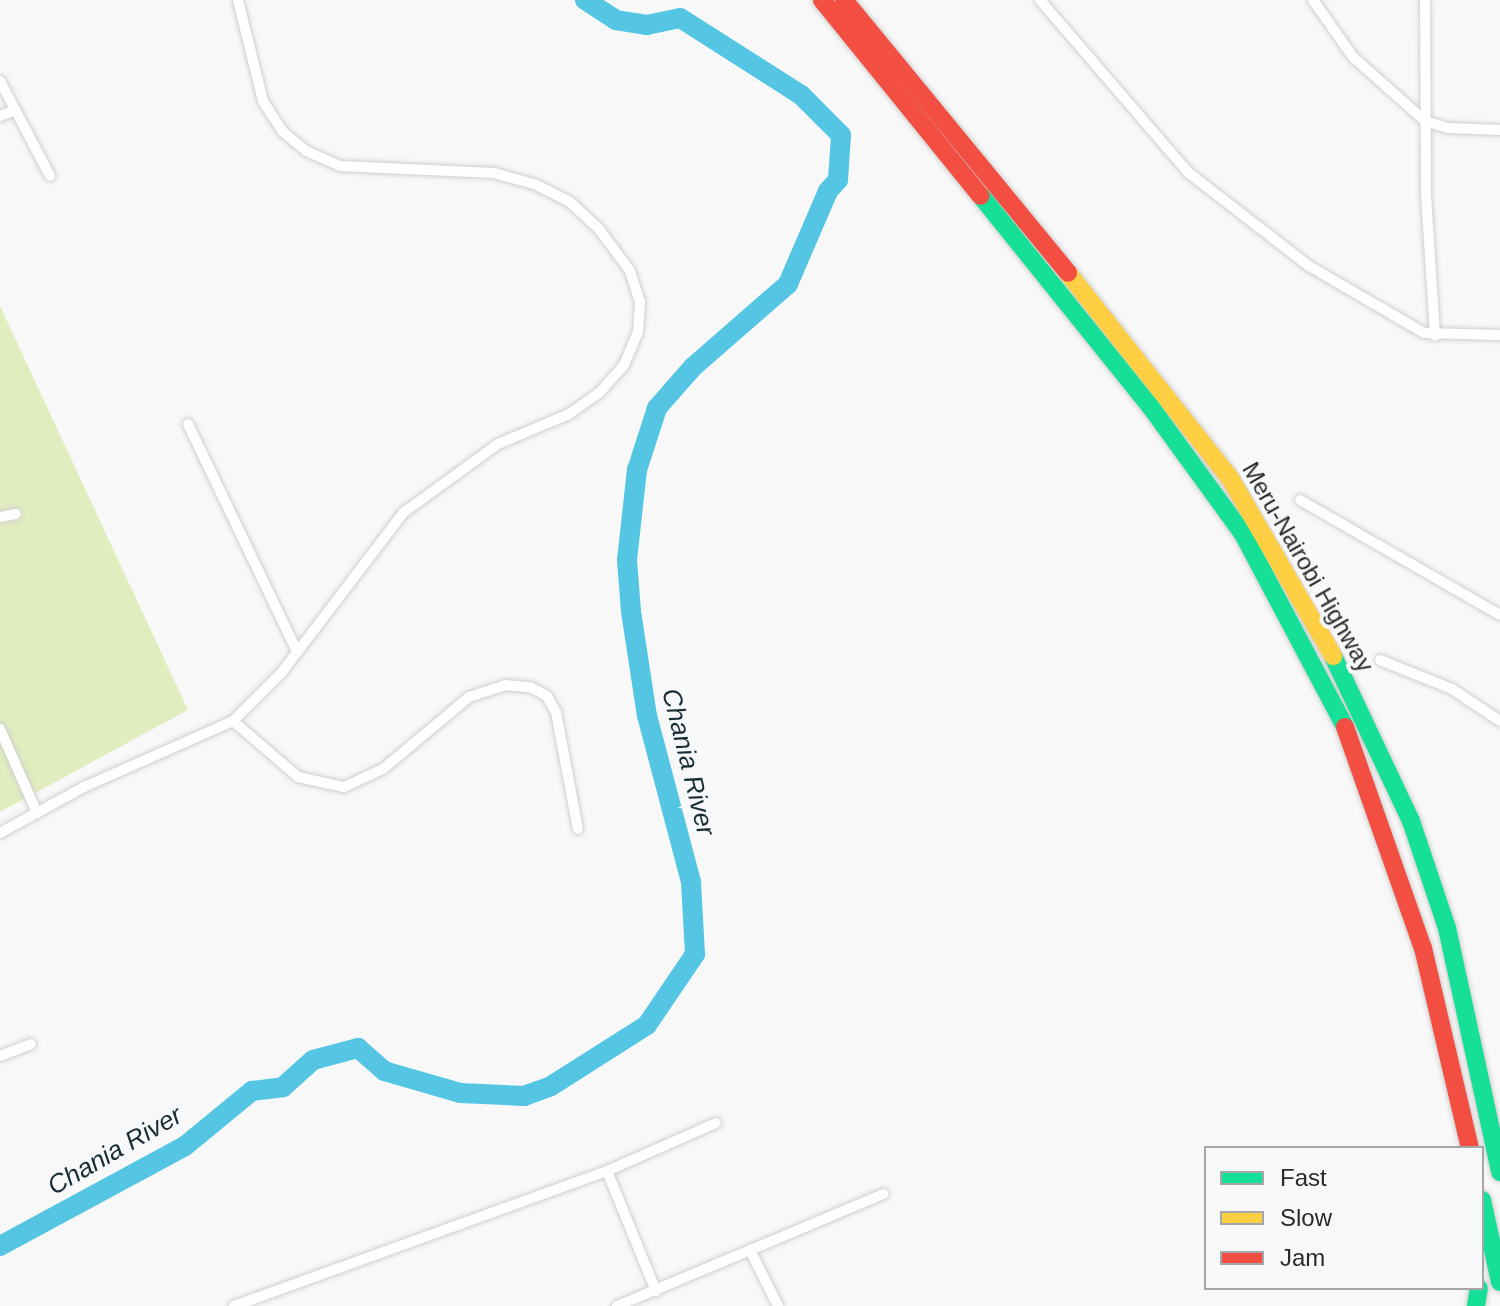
<!DOCTYPE html>
<html>
<head>
<meta charset="utf-8">
<style>
  body { margin:0 }
  #map { position:relative; width:1500px; height:1306px; overflow:hidden; background:#f8f8f9; font-family:Arial,sans-serif }
  div>[style] { position:absolute }
  .green>* { inset:0; background:#e1ecbf }
  .river>* { height:20px; margin:-10px; padding:0 10px; transform-origin:10px; border-radius:10px; background:#54c6e3 }
  .roads { filter:drop-shadow(0 0 2px #cfcfcf) drop-shadow(0 0 2px #cfcfcf) }
  .street>* { height:10px; margin:-5px; padding:0 5px; transform-origin:5px; border-radius:5px; background:#fefefe }
  .fast>* { height:18px; margin:-9px; padding:0 9px; transform-origin:9px; border-radius:9px; background:#16e098 }
  .slow>* { height:18px; margin:-9px; padding:0 9px; transform-origin:9px; border-radius:9px; background:#ffcf43 }
  .jam>* { height:18px; margin:-9px; padding:0 9px; transform-origin:9px; border-radius:9px; background:#f24e42 }
  span { translate:-50% -50%; white-space:nowrap; text-align:center; line-height:1.15; -webkit-text-stroke:8px #f7f8fa; paint-order:stroke }
  .street-label { font-size:24px; color:#2a2a2b }
  .water-label { font-size:26px; color:#182e36; font-style:italic }
  .legend { position:absolute; left:1204px; top:1146px; width:280px; height:144px; box-sizing:border-box; background:#f7f8fa; border:2px solid #a5a6a7; margin:0; padding:10px 14px; list-style:none; font-size:24px; color:#2a2a2b }
  .legend li { display:flex; align-items:center; gap:16px; height:40px }
  .legend b { width:40px; border:2px solid #a5a6a7 }
</style>
</head>
<body>
<div id="map">
  <div class="green">
    <i style="clip-path:polygon(0 306px,188px 710px,0 812px)"></i>
  </div>
  <div class="river">
    <i style="left:0;top:1246px;width:210px;rotate:-28.4deg"></i>
    <i style="left:185px;top:1146px;width:87px;rotate:-39.4deg"></i>
    <i style="left:252px;top:1091px;width:31px;rotate:-7deg"></i>
    <i style="left:283px;top:1087px;width:40px;rotate:-42deg"></i>
    <i style="left:313px;top:1060px;width:47px;rotate:-14.9deg"></i>
    <i style="left:358px;top:1048px;width:35px;rotate:41deg"></i>
    <i style="left:384px;top:1071px;width:79px;rotate:16.1deg"></i>
    <i style="left:460px;top:1093px;width:64px;rotate:2.7deg"></i>
    <i style="left:524px;top:1096px;width:29px;rotate:-20deg"></i>
    <i style="left:551px;top:1086px;width:114px;rotate:-32.4deg"></i>
    <i style="left:647px;top:1025px;width:86px;rotate:-55.9deg"></i>
    <i style="left:695px;top:954px;width:72px;rotate:-93.2deg"></i>
    <i style="left:691px;top:882px;width:172px;rotate:-104.8deg"></i>
    <i style="left:647px;top:716px;width:106px;rotate:-98.7deg"></i>
    <i style="left:631px;top:611px;width:51px;rotate:-94.5deg"></i>
    <i style="left:627px;top:560px;width:91px;rotate:-83.7deg"></i>
    <i style="left:637px;top:470px;width:65px;rotate:-72.1deg"></i>
    <i style="left:657px;top:408px;width:55px;rotate:-48.7deg"></i>
    <i style="left:693px;top:367px;width:126px;rotate:-41.1deg"></i>
    <i style="left:788px;top:284px;width:101px;rotate:-66.7deg"></i>
    <i style="left:828px;top:191px;width:15px;rotate:-48deg"></i>
    <i style="left:838px;top:180px;width:45px;rotate:-86.2deg"></i>
    <i style="left:841px;top:135px;width:57px;rotate:-135deg"></i>
    <i style="left:801px;top:95px;width:143px;rotate:-147.5deg"></i>
    <i style="left:680px;top:18px;width:34px;rotate:168deg"></i>
    <i style="left:647px;top:25px;width:31px;rotate:-171deg"></i>
    <i style="left:616px;top:20px;width:37px;rotate:-147deg"></i>
  </div>
  <div class="roads">
    <div class="street">
      <i style="left:1040px;top:0;width:228px;rotate:49.3deg"></i>
      <i style="left:1189px;top:173px;width:152px;rotate:37.8deg"></i>
      <i style="left:1309px;top:266px;width:133px;rotate:30.2deg"></i>
      <i style="left:1424px;top:333px;width:76px;rotate:1.5deg"></i>
      <i style="left:1313px;top:0;width:70px;rotate:54.9deg"></i>
      <i style="left:1353px;top:57px;width:96px;rotate:41.6deg"></i>
      <i style="left:1425px;top:121px;width:24px;rotate:17deg"></i>
      <i style="left:1448px;top:128px;width:52px;rotate:2.2deg"></i>
      <i style="left:1425px;top:0;width:195px;rotate:89.7deg"></i>
      <i style="left:1426px;top:195px;width:141px;rotate:86.3deg"></i>
      <i style="left:0;top:81px;width:107px;rotate:62.2deg"></i>
      <i style="left:0;top:116px;width:14px;rotate:-21deg"></i>
      <i style="left:188px;top:424px;width:252px;rotate:64.4deg"></i>
      <i style="left:1300px;top:500px;width:231px;rotate:29.9deg"></i>
      <i style="left:0;top:517px;width:16px;rotate:-11deg"></i>
      <i style="left:1380px;top:660px;width:78px;rotate:21.9deg"></i>
      <i style="left:1452px;top:689px;width:58px;rotate:33.7deg"></i>
      <i style="left:233px;top:721px;width:86px;rotate:40.7deg"></i>
      <i style="left:298px;top:777px;width:47px;rotate:12.3deg"></i>
      <i style="left:344px;top:787px;width:43px;rotate:-24.8deg"></i>
      <i style="left:383px;top:769px;width:112px;rotate:-39.9deg"></i>
      <i style="left:469px;top:697px;width:38px;rotate:-18deg"></i>
      <i style="left:505px;top:685px;width:25px;rotate:5deg"></i>
      <i style="left:530px;top:687px;width:19px;rotate:28deg"></i>
      <i style="left:547px;top:696px;width:18px;rotate:61deg"></i>
      <i style="left:556px;top:712px;width:119px;rotate:79.4deg"></i>
      <i style="left:0;top:729px;width:92px;rotate:66.2deg"></i>
      <i style="left:0;top:833px;width:96px;rotate:-28.7deg"></i>
      <i style="left:84px;top:787px;width:163px;rotate:-23.9deg"></i>
      <i style="left:233px;top:721px;width:69px;rotate:-45deg"></i>
      <i style="left:282px;top:672px;width:200px;rotate:-52.7deg"></i>
      <i style="left:403px;top:513px;width:117px;rotate:-36deg"></i>
      <i style="left:498px;top:444px;width:77px;rotate:-22.9deg"></i>
      <i style="left:569px;top:414px;width:37px;rotate:-35deg"></i>
      <i style="left:599px;top:393px;width:38px;rotate:-48deg"></i>
      <i style="left:624px;top:365px;width:36px;rotate:-67deg"></i>
      <i style="left:638px;top:332px;width:30px;rotate:-86deg"></i>
      <i style="left:640px;top:302px;width:33px;rotate:-108deg"></i>
      <i style="left:630px;top:271px;width:52px;rotate:-126.4deg"></i>
      <i style="left:599px;top:229px;width:40px;rotate:-137deg"></i>
      <i style="left:570px;top:202px;width:37px;rotate:-153deg"></i>
      <i style="left:537px;top:185px;width:45px;rotate:-164.4deg"></i>
      <i style="left:494px;top:173px;width:154px;rotate:-177.4deg"></i>
      <i style="left:340px;top:166px;width:37px;rotate:-156deg"></i>
      <i style="left:306px;top:151px;width:30px;rotate:-140deg"></i>
      <i style="left:283px;top:132px;width:37px;rotate:-123deg"></i>
      <i style="left:263px;top:101px;width:104px;rotate:-103.9deg"></i>
      <i style="left:0;top:1056px;width:33px;rotate:-21deg"></i>
      <i style="left:607px;top:1171px;width:119px;rotate:-23.8deg"></i>
      <i style="left:750px;top:1250px;width:63px;rotate:63.4deg"></i>
      <i style="left:234px;top:1306px;width:397px;rotate:-19.9deg"></i>
      <i style="left:607px;top:1171px;width:130px;rotate:67.8deg"></i>
      <i style="left:617px;top:1306px;width:289px;rotate:-22.8deg"></i>
    </div>
    <div class="fast">
      <i style="left:981px;top:196px;width:270px;rotate:51.2deg"></i>
      <i style="left:1150px;top:406px;width:158px;rotate:54deg"></i>
      <i style="left:1243px;top:534px;width:218px;rotate:62.1deg"></i>
      <i style="left:1333px;top:656px;width:183px;rotate:64.7deg"></i>
      <i style="left:1411px;top:821px;width:113px;rotate:71.4deg"></i>
      <i style="left:1447px;top:928px;width:250px;rotate:77.7deg"></i>
      <i style="left:1482px;top:1200px;width:84px;rotate:77.6deg"></i>
      <i style="left:1476px;top:1306px;width:18px;rotate:-81deg"></i>
    </div>
    <div class="slow">
      <i style="left:1068px;top:273px;width:261px;rotate:51.7deg"></i>
      <i style="left:1230px;top:478px;width:206px;rotate:59.9deg"></i>
    </div>
    <div class="jam">
      <i style="left:822px;top:0;width:252px;rotate:51deg"></i>
      <i style="left:844px;top:0;width:353px;rotate:50.6deg"></i>
      <i style="left:1345px;top:727px;width:234px;rotate:70.6deg"></i>
      <i style="left:1423px;top:948px;width:205px;rotate:76.8deg"></i>
    </div>
  </div>
  <div class="street-label">
    <span style="left:1308px;top:567px;rotate:60deg">Meru-Nairobi Highway</span>
  </div>
  <div class="water-label">
    <span style="left:688px;top:762px;rotate:76deg">Chania River</span>
    <span style="left:115px;top:1151px;rotate:-30deg">Chania River</span>
  </div>
  <ul class="legend">
  <li><b style="height:10px;background:#16e098"></b>Fast</li>
  <li><b style="height:10px;background:#ffcf43"></b>Slow</li>
  <li><b style="height:10px;background:#f24e42"></b>Jam</li>
  </ul>
</div>
</body>
</html>
